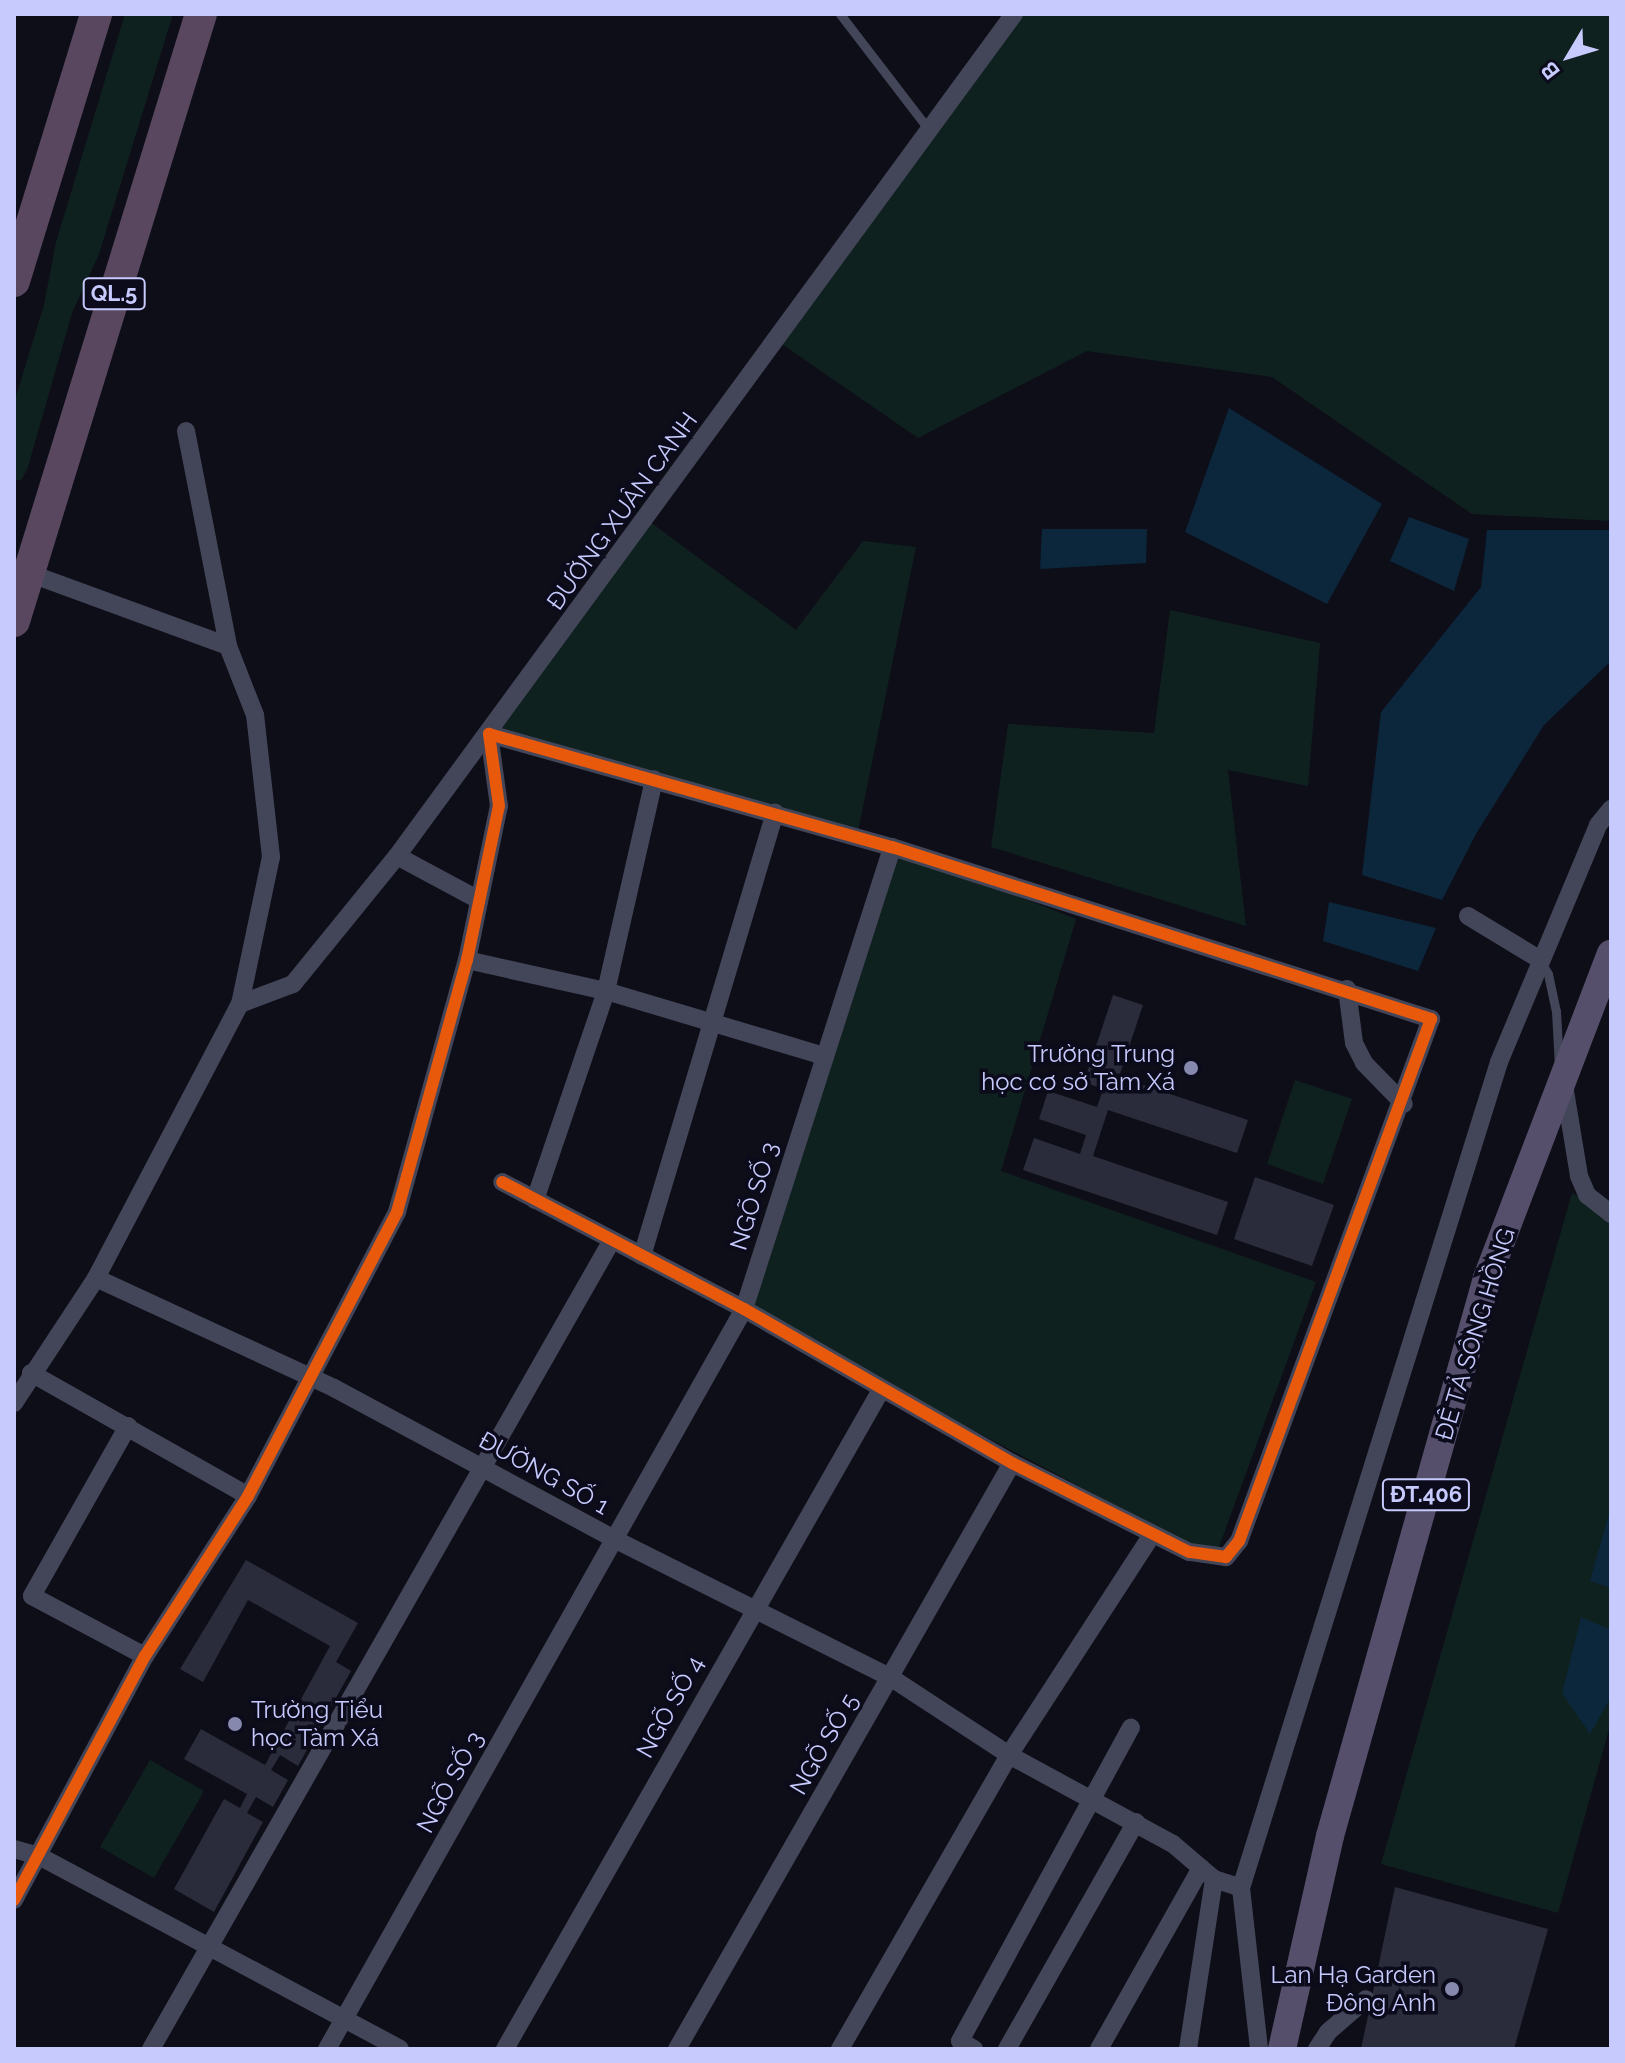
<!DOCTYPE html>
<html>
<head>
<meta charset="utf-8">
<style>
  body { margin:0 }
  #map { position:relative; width:1625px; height:2063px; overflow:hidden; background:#0e0e18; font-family:Raleway,sans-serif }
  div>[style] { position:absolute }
  .green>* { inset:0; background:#0f211f }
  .water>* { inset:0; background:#0c263b }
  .building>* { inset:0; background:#2b2c3b }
  .lane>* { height:9px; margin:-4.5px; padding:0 4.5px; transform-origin:4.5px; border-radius:4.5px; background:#434659 }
  .street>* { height:18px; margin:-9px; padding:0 9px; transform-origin:9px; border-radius:9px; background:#434659 }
  .primary>* { height:28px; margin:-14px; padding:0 14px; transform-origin:14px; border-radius:14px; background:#554f6c }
  .highway>* { height:32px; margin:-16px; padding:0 16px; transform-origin:16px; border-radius:16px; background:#58475f }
  .cycleway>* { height:12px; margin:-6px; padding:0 6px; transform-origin:6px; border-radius:6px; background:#e8590c }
  .dots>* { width:22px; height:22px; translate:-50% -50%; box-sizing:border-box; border:4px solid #0b0b1b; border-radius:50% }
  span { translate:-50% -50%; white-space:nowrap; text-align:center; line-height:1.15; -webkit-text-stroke:7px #0b0b1b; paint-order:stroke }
  .shield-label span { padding:2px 6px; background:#0b0b1b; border:2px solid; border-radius:6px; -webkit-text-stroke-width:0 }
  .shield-label { font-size:22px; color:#c7cafd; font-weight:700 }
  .street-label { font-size:24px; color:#c7cafd }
  .poi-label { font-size:24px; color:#c7cafd }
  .right { translate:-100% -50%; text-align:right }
  .left { translate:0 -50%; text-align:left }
  .frame { position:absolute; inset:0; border:16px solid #c7cafd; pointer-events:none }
  .north { position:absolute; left:1529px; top:16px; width:80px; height:80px; -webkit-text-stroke:6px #0b0b1b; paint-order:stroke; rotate:232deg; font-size:22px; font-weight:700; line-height:32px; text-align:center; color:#c7cafd }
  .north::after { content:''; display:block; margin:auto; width:28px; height:36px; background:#c7cafd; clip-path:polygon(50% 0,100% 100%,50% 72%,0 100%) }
</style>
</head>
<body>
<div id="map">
  <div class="green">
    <i style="clip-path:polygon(125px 14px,173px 14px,99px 254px,72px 313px,27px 470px,21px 480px,14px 480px,14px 403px,44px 305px,56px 242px)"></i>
    <i style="clip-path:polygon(1014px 14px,1611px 14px,1611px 521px,1472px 514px,1272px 377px,1087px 351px,918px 438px,776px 340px)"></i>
    <i style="clip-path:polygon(646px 519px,796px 630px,863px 541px,916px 547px,857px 836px,489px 734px)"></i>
    <i style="clip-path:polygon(1170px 610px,1320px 643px,1308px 786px,1228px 770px,1246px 926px,991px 847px,1008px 724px,1154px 733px)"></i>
    <i style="clip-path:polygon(892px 847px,1076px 919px,1001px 1171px,1316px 1282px,1215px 1558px,744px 1309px)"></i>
    <i style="clip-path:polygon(1295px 1080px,1352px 1099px,1323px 1184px,1267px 1164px)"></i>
    <i style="clip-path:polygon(1572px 1193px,1611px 1215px,1611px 1722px,1558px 1913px,1381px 1864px)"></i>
    <i style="clip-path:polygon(150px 1760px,204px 1791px,154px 1878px,100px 1847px)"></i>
  </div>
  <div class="water">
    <i style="clip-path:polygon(1229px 408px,1382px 504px,1327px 604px,1185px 532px)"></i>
    <i style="clip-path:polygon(1409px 517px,1469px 539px,1454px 591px,1390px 561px)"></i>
    <i style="clip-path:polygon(1042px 529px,1147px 529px,1146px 563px,1040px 569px)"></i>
    <i style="clip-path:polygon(1487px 530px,1611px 530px,1611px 661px,1544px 725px,1476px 834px,1442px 900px,1362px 875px,1381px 712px,1481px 587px)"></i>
    <i style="clip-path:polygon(1329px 902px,1436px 928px,1418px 971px,1323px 941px)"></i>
    <i style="clip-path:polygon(1611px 1506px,1611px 1588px,1590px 1581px)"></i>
    <i style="clip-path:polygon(1581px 1617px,1611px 1630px,1611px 1697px,1590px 1734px,1562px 1693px)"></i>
  </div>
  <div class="building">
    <i style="clip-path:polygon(1113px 995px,1143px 1005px,1119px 1077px,1248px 1120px,1237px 1153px,1108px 1110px,1093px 1156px,1228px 1202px,1217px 1235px,1023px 1170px,1034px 1138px,1080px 1154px,1086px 1135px,1039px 1119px,1048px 1091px,1097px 1107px,1103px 1089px,1084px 1082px)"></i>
    <i style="clip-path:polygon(1255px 1177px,1334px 1205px,1312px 1266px,1234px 1239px)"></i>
    <i style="clip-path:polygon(246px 1560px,358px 1623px,336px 1662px,351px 1671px,298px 1766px,280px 1755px,271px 1770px,288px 1780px,273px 1807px,256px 1797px,247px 1813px,263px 1822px,214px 1912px,174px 1889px,224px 1799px,240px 1808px,247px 1794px,184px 1759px,201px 1729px,265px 1765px,330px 1646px,248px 1600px,203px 1682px,180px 1669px)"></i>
    <i style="clip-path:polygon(1395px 1887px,1548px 1929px,1514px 2049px,1361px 2049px)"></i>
  </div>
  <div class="lane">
    <i style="left:840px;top:14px;width:146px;rotate:52.5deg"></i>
    <i style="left:1540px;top:961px;width:15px;rotate:58deg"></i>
    <i style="left:1548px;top:974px;width:38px;rotate:78deg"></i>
    <i style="left:1556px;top:1011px;width:55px;rotate:86.9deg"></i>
  </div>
  <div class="street">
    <i style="left:186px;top:431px;width:219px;rotate:78.9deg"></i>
    <i style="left:397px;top:856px;width:93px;rotate:28.2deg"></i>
    <i style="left:1468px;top:916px;width:83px;rotate:31.2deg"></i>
    <i style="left:467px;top:960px;width:142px;rotate:12.6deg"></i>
    <i style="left:606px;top:991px;width:227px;rotate:16.6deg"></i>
    <i style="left:1347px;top:989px;width:54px;rotate:82.6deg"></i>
    <i style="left:1354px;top:1043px;width:22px;rotate:63deg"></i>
    <i style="left:1364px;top:1063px;width:57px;rotate:45.7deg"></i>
    <i style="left:240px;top:1004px;width:57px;rotate:-20.7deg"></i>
    <i style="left:293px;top:984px;width:165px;rotate:-50.9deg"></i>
    <i style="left:397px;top:856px;width:1044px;rotate:-53.77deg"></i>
    <i style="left:1564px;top:1085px;width:92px;rotate:80.6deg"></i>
    <i style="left:1579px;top:1176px;width:21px;rotate:67deg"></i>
    <i style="left:1587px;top:1195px;width:31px;rotate:38deg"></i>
    <i style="left:535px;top:1200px;width:221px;rotate:-71.2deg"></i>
    <i style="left:606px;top:991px;width:217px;rotate:-77.2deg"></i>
    <i style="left:642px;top:1256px;width:463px;rotate:-73.3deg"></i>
    <i style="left:96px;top:1278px;width:262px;rotate:24.8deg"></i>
    <i style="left:334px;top:1388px;width:318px;rotate:28.3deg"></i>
    <i style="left:614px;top:1539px;width:309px;rotate:26.6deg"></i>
    <i style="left:890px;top:1677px;width:142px;rotate:33.2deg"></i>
    <i style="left:1009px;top:1755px;width:187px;rotate:28.5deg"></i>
    <i style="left:1173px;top:1844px;width:54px;rotate:40.5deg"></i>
    <i style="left:1214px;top:1879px;width:28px;rotate:18deg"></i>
    <i style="left:1241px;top:1888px;width:162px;rotate:83.6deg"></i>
    <i style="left:31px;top:1373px;width:249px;rotate:29.5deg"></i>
    <i style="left:14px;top:1403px;width:149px;rotate:-56.7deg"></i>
    <i style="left:96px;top:1278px;width:310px;rotate:-62.3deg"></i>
    <i style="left:240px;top:1004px;width:150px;rotate:-78.1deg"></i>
    <i style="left:271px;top:857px;width:143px;rotate:-96.4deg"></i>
    <i style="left:255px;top:715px;width:74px;rotate:-111.4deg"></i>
    <i style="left:228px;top:646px;width:213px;rotate:-159.9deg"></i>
    <i style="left:128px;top:1426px;width:195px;rotate:119.5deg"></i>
    <i style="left:32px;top:1596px;width:128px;rotate:28deg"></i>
    <i style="left:14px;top:1849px;width:26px;rotate:16deg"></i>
    <i style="left:39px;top:1856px;width:409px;rotate:28.1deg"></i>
    <i style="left:1241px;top:1888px;width:865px;rotate:-72.65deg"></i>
    <i style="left:1499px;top:1062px;width:257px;rotate:-67.3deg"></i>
    <i style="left:1598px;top:825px;width:21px;rotate:-51deg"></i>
    <i style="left:14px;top:1900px;width:277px;rotate:-61.8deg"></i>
    <i style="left:145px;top:1656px;width:190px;rotate:-57.2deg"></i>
    <i style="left:248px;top:1496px;width:321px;rotate:-62.3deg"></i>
    <i style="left:397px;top:1212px;width:262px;rotate:-74.5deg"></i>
    <i style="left:467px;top:960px;width:157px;rotate:-78.3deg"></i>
    <i style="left:499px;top:806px;width:73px;rotate:-97.9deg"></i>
    <i style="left:489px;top:734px;width:419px;rotate:15.7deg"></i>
    <i style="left:892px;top:847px;width:566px;rotate:17.7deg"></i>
    <i style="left:1431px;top:1019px;width:556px;rotate:110.19deg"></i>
    <i style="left:1239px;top:1541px;width:21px;rotate:129deg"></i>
    <i style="left:1226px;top:1557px;width:37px;rotate:-172deg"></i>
    <i style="left:1189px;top:1552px;width:198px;rotate:-153.3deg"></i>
    <i style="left:1012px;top:1463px;width:309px;rotate:-150.1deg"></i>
    <i style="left:744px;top:1309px;width:273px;rotate:-152.3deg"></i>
    <i style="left:151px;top:2049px;width:929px;rotate:-60.32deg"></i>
    <i style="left:327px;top:2049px;width:849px;rotate:-60.6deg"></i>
    <i style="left:744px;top:1309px;width:485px;rotate:-72.2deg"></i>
    <i style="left:505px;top:2049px;width:759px;rotate:-60.29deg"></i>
    <i style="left:677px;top:2049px;width:675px;rotate:-60.24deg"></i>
    <i style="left:840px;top:2049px;width:339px;rotate:-60.1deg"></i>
    <i style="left:1009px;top:1755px;width:262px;rotate:-57deg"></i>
    <i style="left:974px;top:2049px;width:16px;rotate:-150deg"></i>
    <i style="left:960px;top:2041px;width:357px;rotate:-61.4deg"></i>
    <i style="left:1007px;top:2049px;width:261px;rotate:-60.4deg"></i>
    <i style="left:1099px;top:2049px;width:208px;rotate:-60.6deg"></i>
    <i style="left:1188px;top:2049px;width:172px;rotate:-81.3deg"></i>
    <i style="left:1317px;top:2049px;width:20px;rotate:-57deg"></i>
    <i style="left:1328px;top:2032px;width:50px;rotate:-41deg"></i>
  </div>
  <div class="primary">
    <i style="left:1282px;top:2049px;width:218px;rotate:-77.3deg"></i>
    <i style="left:1330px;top:1836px;width:580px;rotate:-74.29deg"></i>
    <i style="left:1487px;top:1278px;width:347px;rotate:-69.1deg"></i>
  </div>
  <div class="highway">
    <i style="left:14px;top:281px;width:279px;rotate:-72.9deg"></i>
    <i style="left:14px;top:621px;width:635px;rotate:-72.88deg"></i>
  </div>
  <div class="cycleway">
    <i style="left:14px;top:1900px;width:277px;rotate:-61.8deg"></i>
    <i style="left:145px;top:1656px;width:190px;rotate:-57.2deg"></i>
    <i style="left:248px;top:1496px;width:321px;rotate:-62.3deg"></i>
    <i style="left:397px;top:1212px;width:262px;rotate:-74.5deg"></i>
    <i style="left:467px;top:960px;width:157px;rotate:-78.3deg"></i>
    <i style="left:499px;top:806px;width:73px;rotate:-97.9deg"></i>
    <i style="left:489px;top:734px;width:419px;rotate:15.7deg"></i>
    <i style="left:892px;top:847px;width:566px;rotate:17.7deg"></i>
    <i style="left:1431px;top:1019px;width:556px;rotate:110.19deg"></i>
    <i style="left:1239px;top:1541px;width:21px;rotate:129deg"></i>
    <i style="left:1226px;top:1557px;width:37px;rotate:-172deg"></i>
    <i style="left:1189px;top:1552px;width:198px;rotate:-153.3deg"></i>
    <i style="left:1012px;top:1463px;width:309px;rotate:-150.1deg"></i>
    <i style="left:744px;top:1309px;width:273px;rotate:-152.3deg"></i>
  </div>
  <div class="dots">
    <i style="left:1191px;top:1068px;background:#8688ad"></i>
    <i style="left:235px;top:1724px;background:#8688ad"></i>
    <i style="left:1452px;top:1989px;background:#8688ad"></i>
  </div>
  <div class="shield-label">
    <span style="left:114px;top:294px">QL.5</span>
    <span style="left:1426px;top:1495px">ĐT.406</span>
  </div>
  <div class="street-label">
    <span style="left:622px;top:511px;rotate:-54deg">ĐƯỜNG XUÂN CANH</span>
    <span style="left:754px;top:1196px;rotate:-73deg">NGÕ SỐ 3</span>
    <span style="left:1475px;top:1334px;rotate:-73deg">ĐÊ TẢ SÔNG HỒNG</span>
    <span style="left:544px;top:1473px;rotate:29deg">ĐƯỜNG SỐ 1</span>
    <span style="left:670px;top:1707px;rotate:-61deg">NGÕ SỐ 4</span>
    <span style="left:824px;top:1744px;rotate:-60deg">NGÕ SỐ 5</span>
    <span style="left:450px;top:1782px;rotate:-61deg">NGÕ SỐ 3</span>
  </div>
  <div class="poi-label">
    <span class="right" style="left:1175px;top:1068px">Trường Trung<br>học cơ sở Tàm Xá</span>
    <span class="left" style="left:251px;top:1724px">Trường Tiểu<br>học Tàm Xá</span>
    <span class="right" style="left:1436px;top:1989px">Lan Hạ Garden<br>Đông Anh</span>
  </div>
  <div class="frame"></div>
  <div class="north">B</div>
</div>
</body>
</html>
